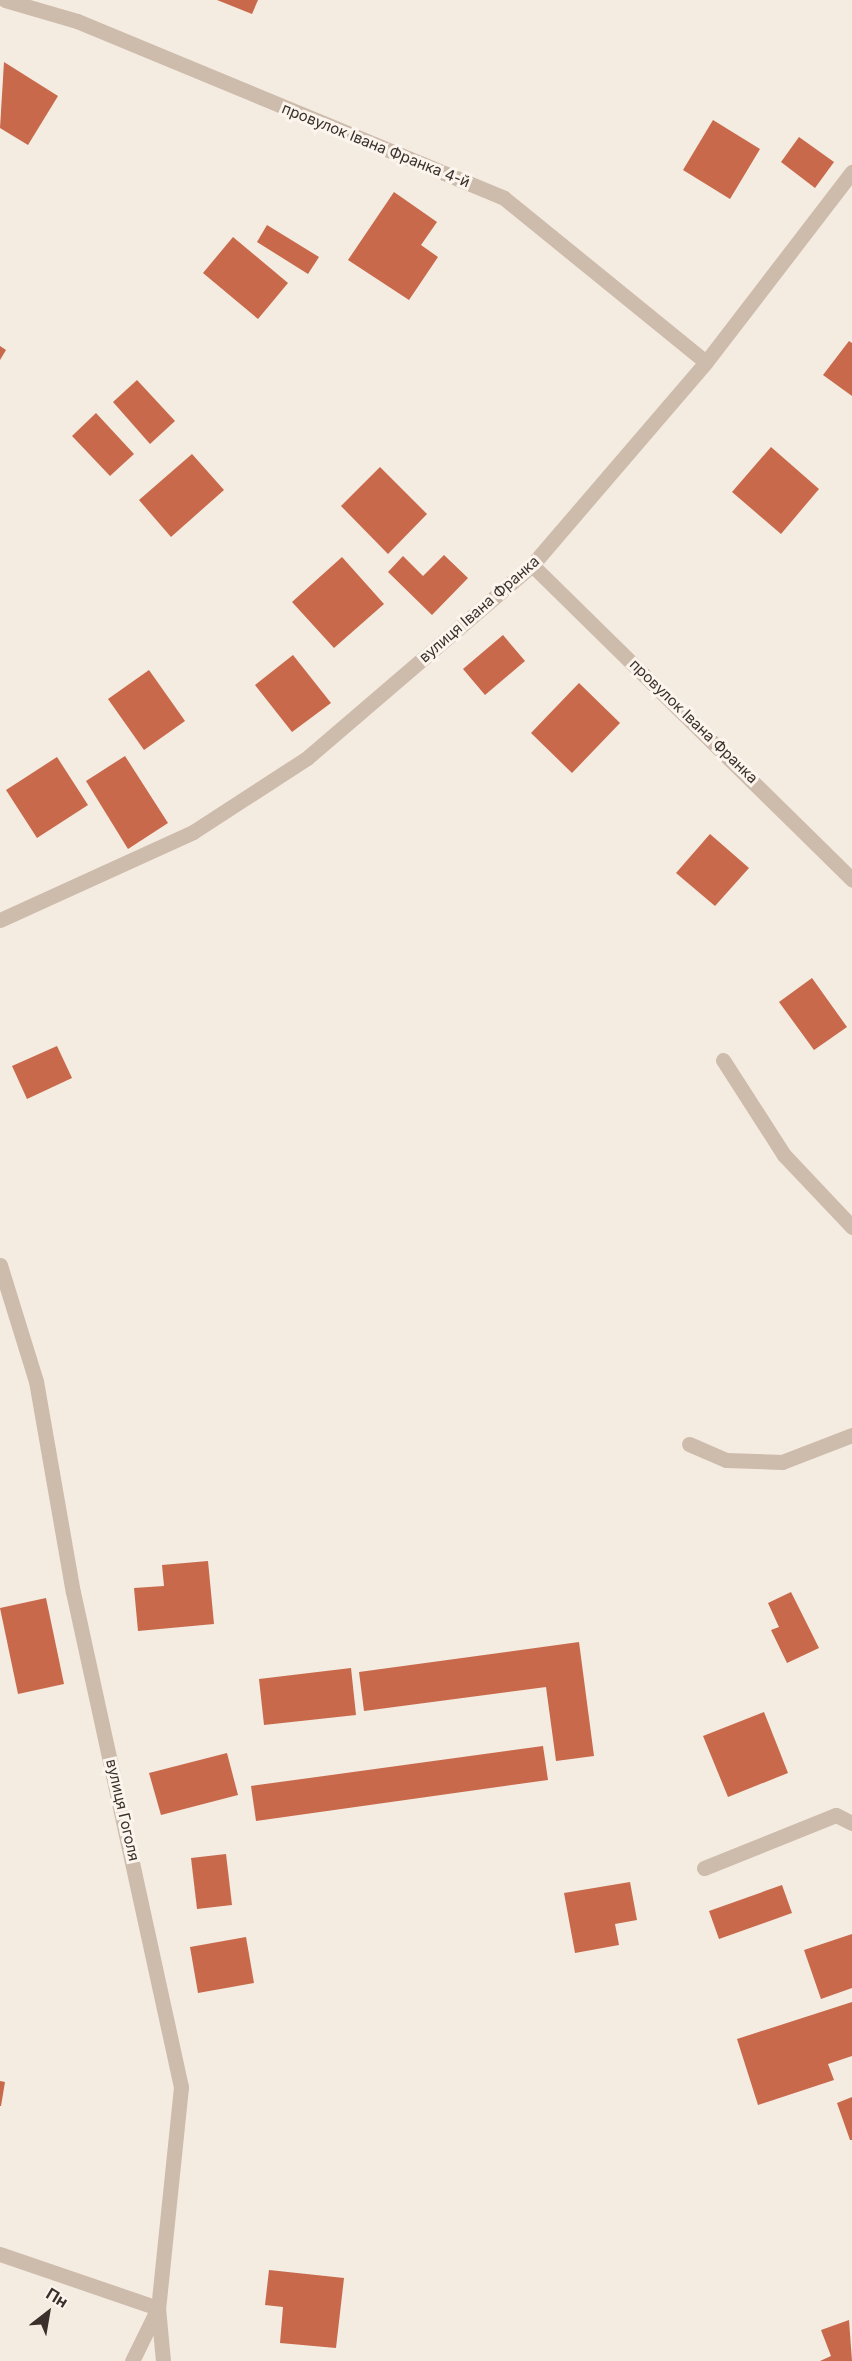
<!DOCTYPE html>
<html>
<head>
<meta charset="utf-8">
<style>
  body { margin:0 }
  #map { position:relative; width:852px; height:2361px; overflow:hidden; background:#f4ebe1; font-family:Inter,sans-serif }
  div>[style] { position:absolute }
  .building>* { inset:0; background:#c8694b }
  .lane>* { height:15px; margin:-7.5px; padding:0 7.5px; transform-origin:7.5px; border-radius:7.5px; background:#cdbbac }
  .street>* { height:15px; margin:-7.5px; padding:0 7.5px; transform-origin:7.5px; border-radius:7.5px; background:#cdbbac }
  span { translate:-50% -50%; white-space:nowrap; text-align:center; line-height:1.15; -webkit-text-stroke:6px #fbf5ee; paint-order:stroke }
  .street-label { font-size:15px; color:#3b302b }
  .north { position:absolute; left:18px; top:2283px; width:60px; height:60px; -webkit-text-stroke:4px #fbf5ee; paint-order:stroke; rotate:31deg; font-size:16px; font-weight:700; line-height:24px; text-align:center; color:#3b302b }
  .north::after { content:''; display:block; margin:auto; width:21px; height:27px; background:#3b302b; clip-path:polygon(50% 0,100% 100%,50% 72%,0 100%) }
</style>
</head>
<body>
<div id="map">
  <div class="building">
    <i style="clip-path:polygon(217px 0,258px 0,252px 14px)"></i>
    <i style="clip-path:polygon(4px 62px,58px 96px,28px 145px,0 128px)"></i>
    <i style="clip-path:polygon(713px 120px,760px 149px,730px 199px,683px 170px)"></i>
    <i style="clip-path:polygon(799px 137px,834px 162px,815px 188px,781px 162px)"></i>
    <i style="clip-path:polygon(394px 192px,437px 222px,421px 245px,438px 257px,409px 300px,348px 260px)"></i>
    <i style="clip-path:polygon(267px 225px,319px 257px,308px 274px,257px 242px)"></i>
    <i style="clip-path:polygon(233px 237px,288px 283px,258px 319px,203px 273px)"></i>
    <i style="clip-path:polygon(849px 341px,852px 343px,852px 396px,823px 375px)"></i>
    <i style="clip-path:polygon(0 346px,6px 350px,0 360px)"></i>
    <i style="clip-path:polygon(137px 380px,175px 421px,150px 444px,113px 402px)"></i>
    <i style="clip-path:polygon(96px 413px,134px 454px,110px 476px,72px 436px)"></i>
    <i style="clip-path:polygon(771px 447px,819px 489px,781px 534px,732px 492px)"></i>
    <i style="clip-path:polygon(192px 454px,224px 490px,171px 537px,139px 500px)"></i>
    <i style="clip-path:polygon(380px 467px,427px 514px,388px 554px,341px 506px)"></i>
    <i style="clip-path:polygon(444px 555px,468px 578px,432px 615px,388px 572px,403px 556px,423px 576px)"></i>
    <i style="clip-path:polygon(342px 557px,384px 604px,334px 648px,292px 602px)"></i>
    <i style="clip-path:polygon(503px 635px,525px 661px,485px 695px,463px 669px)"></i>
    <i style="clip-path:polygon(293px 655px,331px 703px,292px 732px,255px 685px)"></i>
    <i style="clip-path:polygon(149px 670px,185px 721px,144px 750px,108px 699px)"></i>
    <i style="clip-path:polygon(579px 683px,620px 723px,572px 773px,531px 733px)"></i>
    <i style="clip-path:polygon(125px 756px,168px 823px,128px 849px,86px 781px)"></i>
    <i style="clip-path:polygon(57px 757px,88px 805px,37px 838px,6px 790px)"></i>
    <i style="clip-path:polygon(710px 834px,749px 868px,715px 906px,676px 873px)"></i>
    <i style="clip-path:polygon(812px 978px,847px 1027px,814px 1050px,779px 1002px)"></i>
    <i style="clip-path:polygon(57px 1046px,72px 1078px,27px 1099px,12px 1066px)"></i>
    <i style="clip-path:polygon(208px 1561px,214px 1624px,138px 1631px,134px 1588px,164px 1586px,162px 1565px)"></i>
    <i style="clip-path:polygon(791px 1592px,819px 1648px,787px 1663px,771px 1630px,779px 1627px,768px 1603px)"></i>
    <i style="clip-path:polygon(46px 1598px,64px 1684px,18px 1694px,0 1608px)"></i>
    <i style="clip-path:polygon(579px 1642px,594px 1756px,556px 1761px,546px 1687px,364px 1711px,359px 1672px)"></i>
    <i style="clip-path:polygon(351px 1668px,356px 1715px,264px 1725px,259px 1679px)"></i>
    <i style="clip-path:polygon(764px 1712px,788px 1773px,728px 1797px,703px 1736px)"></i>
    <i style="clip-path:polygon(543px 1746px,548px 1780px,256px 1821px,251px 1786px)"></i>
    <i style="clip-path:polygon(227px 1753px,238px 1795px,161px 1815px,149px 1773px)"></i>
    <i style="clip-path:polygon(226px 1854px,232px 1905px,197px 1909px,191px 1858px)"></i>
    <i style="clip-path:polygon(630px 1882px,637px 1920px,615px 1924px,619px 1945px,575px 1953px,564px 1893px)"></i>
    <i style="clip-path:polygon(782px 1885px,792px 1913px,719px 1939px,709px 1911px)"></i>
    <i style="clip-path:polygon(852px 1934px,852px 1988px,821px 1999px,804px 1950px)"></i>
    <i style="clip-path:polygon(246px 1937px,254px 1983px,198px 1993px,190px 1947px)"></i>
    <i style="clip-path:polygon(852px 2002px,852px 2056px,828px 2064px,834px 2080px,758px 2105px,737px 2039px)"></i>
    <i style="clip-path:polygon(0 2081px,5px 2082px,1px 2106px,0 2106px)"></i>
    <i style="clip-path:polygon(852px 2097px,852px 2140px,850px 2140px,837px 2103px)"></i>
    <i style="clip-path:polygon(269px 2270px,344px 2278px,336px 2348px,280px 2343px,283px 2307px,265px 2305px)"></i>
    <i style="clip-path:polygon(849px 2320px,852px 2361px,820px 2361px,831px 2356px,821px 2330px)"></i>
  </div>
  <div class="lane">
    <i style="left:723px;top:1060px;width:113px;rotate:57.3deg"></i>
    <i style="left:784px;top:1155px;width:99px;rotate:46.6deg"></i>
    <i style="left:689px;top:1444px;width:40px;rotate:23.4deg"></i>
    <i style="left:726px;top:1460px;width:56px;rotate:2deg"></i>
    <i style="left:782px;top:1462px;width:75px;rotate:-21.1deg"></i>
    <i style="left:704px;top:1868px;width:142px;rotate:-21.9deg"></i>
    <i style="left:836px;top:1815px;width:18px;rotate:27deg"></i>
  </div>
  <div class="street">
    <i style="left:5px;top:0;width:75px;rotate:16.3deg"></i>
    <i style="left:77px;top:21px;width:462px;rotate:22.5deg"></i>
    <i style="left:504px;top:198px;width:260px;rotate:39.1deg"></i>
    <i style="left:532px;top:565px;width:449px;rotate:44.5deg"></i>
    <i style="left:0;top:920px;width:212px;rotate:-24.5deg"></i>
    <i style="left:193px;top:832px;width:136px;rotate:-33deg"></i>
    <i style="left:307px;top:758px;width:296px;rotate:-40.6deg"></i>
    <i style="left:532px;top:565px;width:267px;rotate:-49.4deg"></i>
    <i style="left:706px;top:362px;width:240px;rotate:-52.5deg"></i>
    <i style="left:0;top:1265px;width:121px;rotate:72.8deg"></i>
    <i style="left:36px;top:1381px;width:214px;rotate:80.1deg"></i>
    <i style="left:73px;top:1592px;width:507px;rotate:77.69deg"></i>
    <i style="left:181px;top:2087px;width:222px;rotate:95.9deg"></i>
    <i style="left:158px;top:2308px;width:53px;rotate:84.6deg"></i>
    <i style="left:0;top:2254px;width:167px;rotate:18.9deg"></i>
    <i style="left:158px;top:2308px;width:59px;rotate:116.1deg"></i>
  </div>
  <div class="street-label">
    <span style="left:376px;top:145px;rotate:22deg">провулок Івана Франка 4-й</span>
    <span style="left:479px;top:609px;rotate:-41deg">вулиця Івана Франка</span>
    <span style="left:694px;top:721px;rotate:44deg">провулок Івана Франка</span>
    <span style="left:123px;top:1810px;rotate:77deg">вулиця Гоголя</span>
  </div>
  <div class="north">Пн</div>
</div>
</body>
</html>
